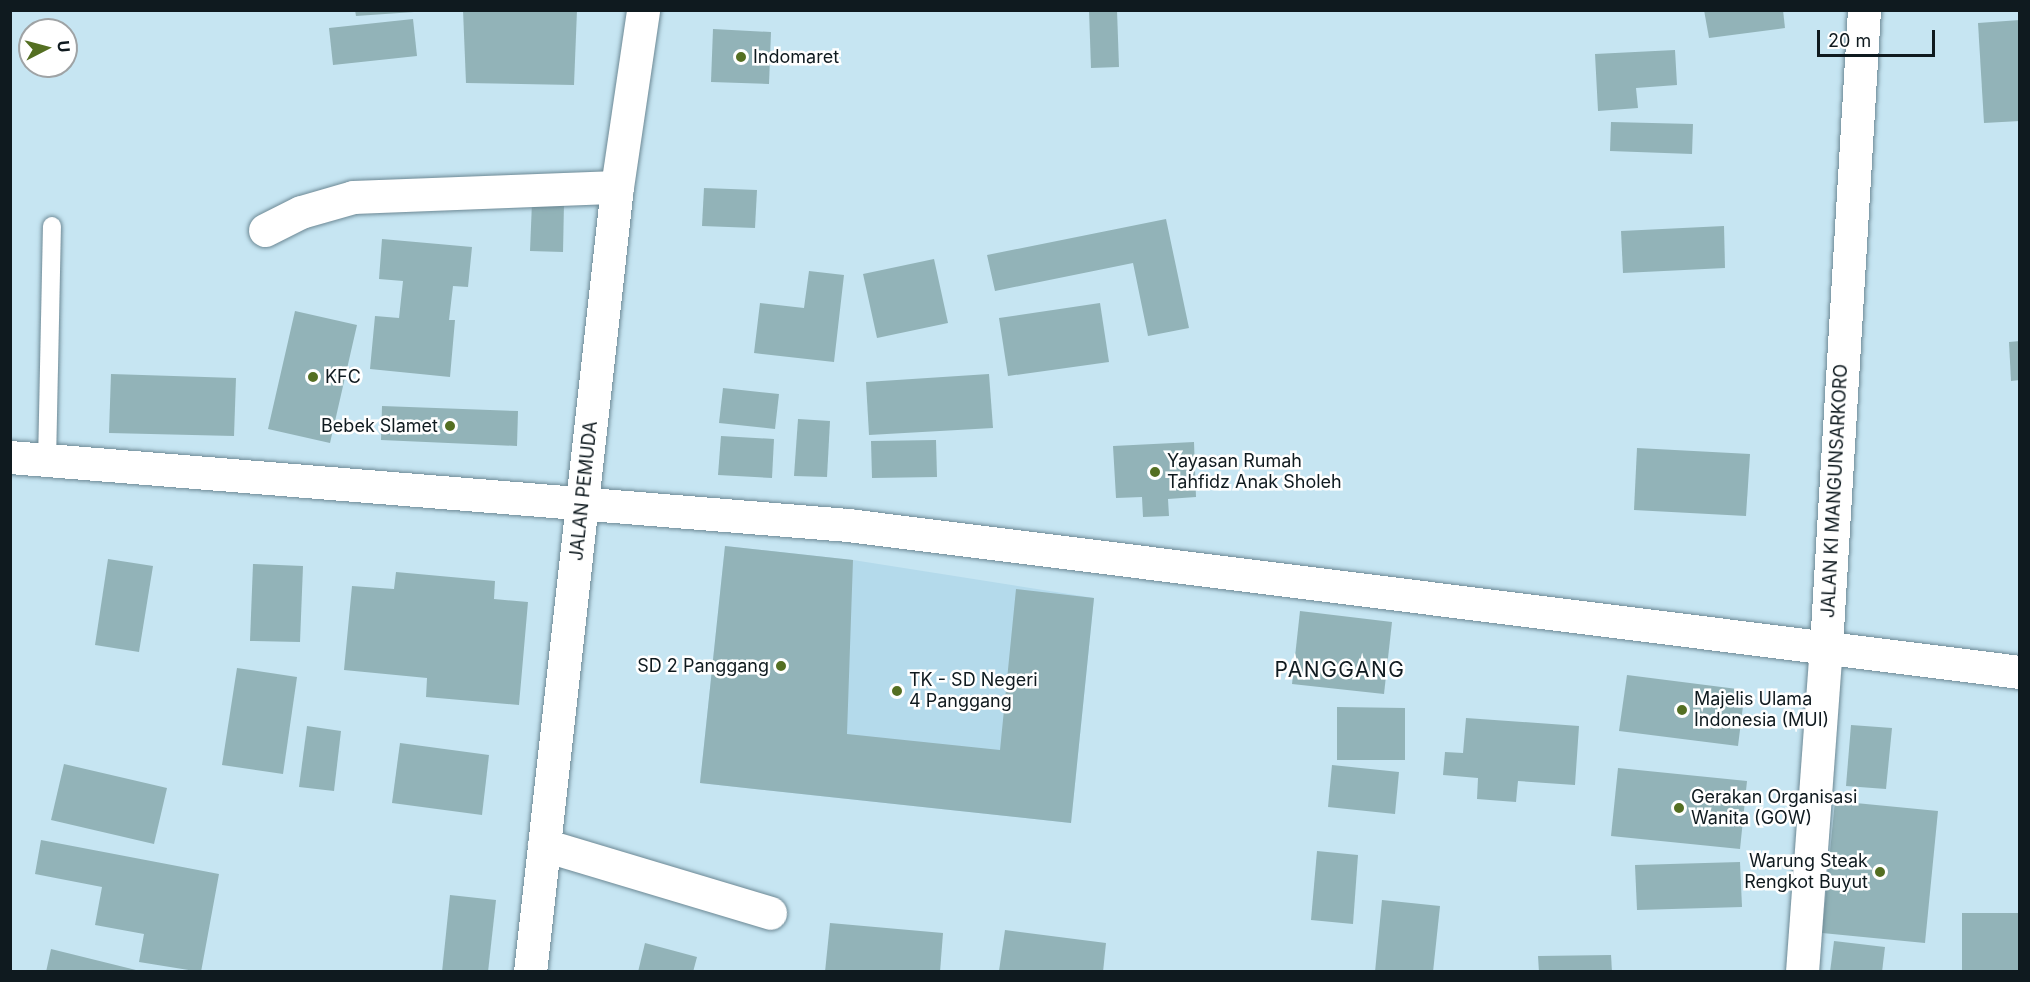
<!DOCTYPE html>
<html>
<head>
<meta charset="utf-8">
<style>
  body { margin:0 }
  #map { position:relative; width:2030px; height:982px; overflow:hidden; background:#c6e5f2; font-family:Inter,sans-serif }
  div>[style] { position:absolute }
  .built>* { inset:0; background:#b4daeb }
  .building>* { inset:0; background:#92b3b8 }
  .roads { filter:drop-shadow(0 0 2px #6c8894) drop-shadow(0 0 2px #6c8894) }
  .service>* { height:18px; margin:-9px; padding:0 9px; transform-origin:9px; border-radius:9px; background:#fff }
  .minor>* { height:33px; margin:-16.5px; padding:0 16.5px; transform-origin:16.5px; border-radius:16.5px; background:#fff }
  .secondary>* { height:33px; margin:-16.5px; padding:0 16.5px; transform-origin:16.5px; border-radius:16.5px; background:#fff }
  .trunk>* { height:33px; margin:-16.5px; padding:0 16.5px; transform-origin:16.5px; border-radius:16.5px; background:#fff }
  .dots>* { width:16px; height:16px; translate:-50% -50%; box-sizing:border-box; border:3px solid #fff; border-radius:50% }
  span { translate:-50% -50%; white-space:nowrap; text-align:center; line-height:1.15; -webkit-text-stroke:5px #fff; paint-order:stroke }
  .poi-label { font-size:18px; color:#0f1a1f }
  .left { translate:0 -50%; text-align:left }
  .right { translate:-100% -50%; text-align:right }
  .street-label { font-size:18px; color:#0f1a1f }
  .quarter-label { font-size:21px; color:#0f1a1f; letter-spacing:1.5px }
  .frame { position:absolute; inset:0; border:12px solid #0f1a1f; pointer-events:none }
  .north { position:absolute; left:18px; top:18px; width:60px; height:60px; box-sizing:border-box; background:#fff; border:2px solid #9fa3a5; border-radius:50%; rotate:84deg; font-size:16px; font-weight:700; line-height:24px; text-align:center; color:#0f1a1f }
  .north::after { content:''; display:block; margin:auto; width:21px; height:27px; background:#546f22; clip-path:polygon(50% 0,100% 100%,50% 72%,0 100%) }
  .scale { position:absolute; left:1817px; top:30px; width:118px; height:27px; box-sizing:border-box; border:3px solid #0f1a1f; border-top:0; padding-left:8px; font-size:18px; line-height:21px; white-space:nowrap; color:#0f1a1f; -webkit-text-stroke:4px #fff; paint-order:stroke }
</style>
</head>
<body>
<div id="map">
  <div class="built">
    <i style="clip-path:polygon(725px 546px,853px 560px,1094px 598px,1071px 823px,700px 783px)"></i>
  </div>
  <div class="building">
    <i style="clip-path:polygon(355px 10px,414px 10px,414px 12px,356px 16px)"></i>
    <i style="clip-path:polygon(463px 10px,577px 10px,574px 85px,466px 83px)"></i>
    <i style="clip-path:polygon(1089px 10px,1117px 10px,1119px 67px,1091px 68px)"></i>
    <i style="clip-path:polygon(1704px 10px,1783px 10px,1785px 28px,1709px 38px)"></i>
    <i style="clip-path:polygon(413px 19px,417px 56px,333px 65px,329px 28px)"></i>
    <i style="clip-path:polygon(2020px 20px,2020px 121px,1984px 123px,1978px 23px)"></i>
    <i style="clip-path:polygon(713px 29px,771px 32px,769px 84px,711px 82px)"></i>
    <i style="clip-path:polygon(1675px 50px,1677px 85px,1636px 88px,1638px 108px,1598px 111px,1595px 54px)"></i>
    <i style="clip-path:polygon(1611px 122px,1693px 124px,1692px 154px,1610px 151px)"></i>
    <i style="clip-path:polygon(704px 188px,757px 190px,755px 228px,702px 226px)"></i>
    <i style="clip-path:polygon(532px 202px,564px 203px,563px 252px,530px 251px)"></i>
    <i style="clip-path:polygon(1166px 219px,1189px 328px,1148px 336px,1133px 263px,995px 291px,987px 255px)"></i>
    <i style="clip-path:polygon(1724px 226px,1725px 268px,1623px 273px,1621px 231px)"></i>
    <i style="clip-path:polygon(382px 239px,472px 247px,468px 287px,453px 286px,449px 320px,455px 320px,450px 377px,370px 369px,375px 316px,399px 318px,403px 281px,379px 279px)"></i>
    <i style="clip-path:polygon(934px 259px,948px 323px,877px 338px,863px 274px)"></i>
    <i style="clip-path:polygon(809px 271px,844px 275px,834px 362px,754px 353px,760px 303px,804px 308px)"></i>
    <i style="clip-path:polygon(1100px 303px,1109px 362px,1008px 376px,999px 318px)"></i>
    <i style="clip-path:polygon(295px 311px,357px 325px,330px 443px,268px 429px)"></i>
    <i style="clip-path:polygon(2020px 341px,2020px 380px,2011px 381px,2009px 342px)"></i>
    <i style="clip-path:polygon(111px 374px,236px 378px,234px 436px,109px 433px)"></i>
    <i style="clip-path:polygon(989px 374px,993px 428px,869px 435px,866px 382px)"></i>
    <i style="clip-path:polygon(723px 388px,779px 394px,775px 429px,719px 423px)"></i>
    <i style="clip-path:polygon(382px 406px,518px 411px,517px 446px,381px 440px)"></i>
    <i style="clip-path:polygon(798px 419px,830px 421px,827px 477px,794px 476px)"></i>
    <i style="clip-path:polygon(721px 436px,774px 439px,772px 478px,718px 475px)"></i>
    <i style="clip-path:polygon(936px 440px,937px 477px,872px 478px,871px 441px)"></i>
    <i style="clip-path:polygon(1194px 442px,1196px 497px,1168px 499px,1169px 516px,1143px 517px,1142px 497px,1116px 498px,1113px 446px)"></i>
    <i style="clip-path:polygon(1637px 448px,1750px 454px,1746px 516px,1634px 510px)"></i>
    <i style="clip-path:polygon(725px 546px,853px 560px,847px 734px,1000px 750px,1016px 589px,1094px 598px,1071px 823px,700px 783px)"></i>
    <i style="clip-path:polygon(108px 559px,153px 566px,139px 652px,95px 645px)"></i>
    <i style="clip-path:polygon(253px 564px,303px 566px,300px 642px,250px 641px)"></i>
    <i style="clip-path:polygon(396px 572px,495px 581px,494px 599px,528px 602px,519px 705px,426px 697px,427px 678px,344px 670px,352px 586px,394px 589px)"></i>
    <i style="clip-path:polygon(1300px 611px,1392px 622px,1384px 694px,1292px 684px)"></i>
    <i style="clip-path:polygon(237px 668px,297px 677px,283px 774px,222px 765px)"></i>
    <i style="clip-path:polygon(1627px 675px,1745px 690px,1738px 746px,1619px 731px)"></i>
    <i style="clip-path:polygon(1337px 707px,1405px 708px,1405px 760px,1337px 760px)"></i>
    <i style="clip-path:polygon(1466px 718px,1579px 726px,1575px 785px,1518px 781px,1516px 802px,1477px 799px,1478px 778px,1443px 775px,1445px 752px,1463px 753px)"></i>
    <i style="clip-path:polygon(1851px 725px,1892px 728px,1886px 789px,1846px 786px)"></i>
    <i style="clip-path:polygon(307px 726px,341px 731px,334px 791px,299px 787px)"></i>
    <i style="clip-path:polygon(400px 743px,489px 755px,482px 815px,392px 803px)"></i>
    <i style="clip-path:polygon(64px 764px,167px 788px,154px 844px,51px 820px)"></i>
    <i style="clip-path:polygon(1332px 765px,1399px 772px,1395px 814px,1328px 807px)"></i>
    <i style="clip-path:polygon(1618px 768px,1747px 781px,1740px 849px,1611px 836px)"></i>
    <i style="clip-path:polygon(1835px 801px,1938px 811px,1925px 943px,1822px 933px)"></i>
    <i style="clip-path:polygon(41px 840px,219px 874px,201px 972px,139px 962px,144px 934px,95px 925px,102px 887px,35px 874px)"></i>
    <i style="clip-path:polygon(1317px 851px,1358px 855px,1353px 924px,1311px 920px)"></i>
    <i style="clip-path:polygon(1740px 862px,1742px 907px,1637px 910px,1635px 865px)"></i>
    <i style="clip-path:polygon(450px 895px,496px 900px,488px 972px,442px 972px)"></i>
    <i style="clip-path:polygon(1382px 900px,1440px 906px,1433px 972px,1375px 972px)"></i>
    <i style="clip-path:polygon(1962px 913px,2020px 913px,2020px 972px,1962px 972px)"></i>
    <i style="clip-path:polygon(830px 923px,943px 933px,940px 972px,825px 972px)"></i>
    <i style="clip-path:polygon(1005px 930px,1106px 943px,1103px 972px,999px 971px)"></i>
    <i style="clip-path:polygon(1834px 941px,1885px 947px,1882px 972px,1830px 972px)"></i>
    <i style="clip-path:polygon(645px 943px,697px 957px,693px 972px,638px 972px)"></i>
    <i style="clip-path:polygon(51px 949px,140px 971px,140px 972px,46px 972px)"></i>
    <i style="clip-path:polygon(1611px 955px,1612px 972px,1539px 972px,1538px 956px)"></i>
  </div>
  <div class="roads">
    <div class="service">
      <i style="left:47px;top:463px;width:237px;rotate:-88.8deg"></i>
    </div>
    <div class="minor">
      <i style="left:265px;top:230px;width:40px;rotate:-26.6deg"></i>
      <i style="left:301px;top:212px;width:54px;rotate:-16.1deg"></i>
      <i style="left:353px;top:197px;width:264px;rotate:-2.2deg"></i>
      <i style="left:10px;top:457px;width:841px;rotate:4.64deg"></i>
      <i style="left:848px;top:525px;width:1181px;rotate:7.15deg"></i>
      <i style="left:544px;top:845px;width:236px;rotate:16.7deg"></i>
    </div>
    <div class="secondary">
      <i style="left:1802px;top:972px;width:327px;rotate:-85.8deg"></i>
      <i style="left:1826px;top:646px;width:637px;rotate:-86.58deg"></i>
    </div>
    <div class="trunk">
      <i style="left:530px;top:972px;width:790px;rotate:-83.68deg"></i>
      <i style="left:617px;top:187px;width:179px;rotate:-81.6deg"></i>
    </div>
  </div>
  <div class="dots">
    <i style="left:741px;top:57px;background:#546f22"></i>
    <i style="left:313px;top:377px;background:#546f22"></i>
    <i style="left:450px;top:426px;background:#546f22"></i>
    <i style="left:1155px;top:472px;background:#546f22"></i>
    <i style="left:781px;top:666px;background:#546f22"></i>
    <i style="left:897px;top:691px;background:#546f22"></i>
    <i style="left:1682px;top:710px;background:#546f22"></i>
    <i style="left:1679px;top:808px;background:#546f22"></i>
    <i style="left:1880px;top:872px;background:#546f22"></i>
  </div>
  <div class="poi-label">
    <span class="left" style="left:753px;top:57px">Indomaret</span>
    <span class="left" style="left:325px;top:377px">KFC</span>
    <span class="right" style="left:438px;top:426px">Bebek Slamet</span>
    <span class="left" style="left:1167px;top:472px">Yayasan Rumah<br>Tahfidz Anak Sholeh</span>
    <span class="right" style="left:769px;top:666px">SD 2 Panggang</span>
    <span class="left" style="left:909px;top:691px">TK - SD Negeri<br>4 Panggang</span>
    <span class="left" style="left:1694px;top:710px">Majelis Ulama<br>Indonesia (MUI)</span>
    <span class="left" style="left:1691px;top:808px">Gerakan Organisasi<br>Wanita (GOW)</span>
    <span class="right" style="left:1868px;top:872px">Warung Steak<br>Rengkot Buyut</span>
  </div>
  <div class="street-label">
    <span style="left:584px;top:491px;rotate:-84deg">JALAN PEMUDA</span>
    <span style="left:1835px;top:491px;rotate:-87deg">JALAN KI MANGUNSARKORO</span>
  </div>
  <div class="quarter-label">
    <span style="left:1340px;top:670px">PANGGANG</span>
  </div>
  <div class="frame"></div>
  <div class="north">U</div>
  <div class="scale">20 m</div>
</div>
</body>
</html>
